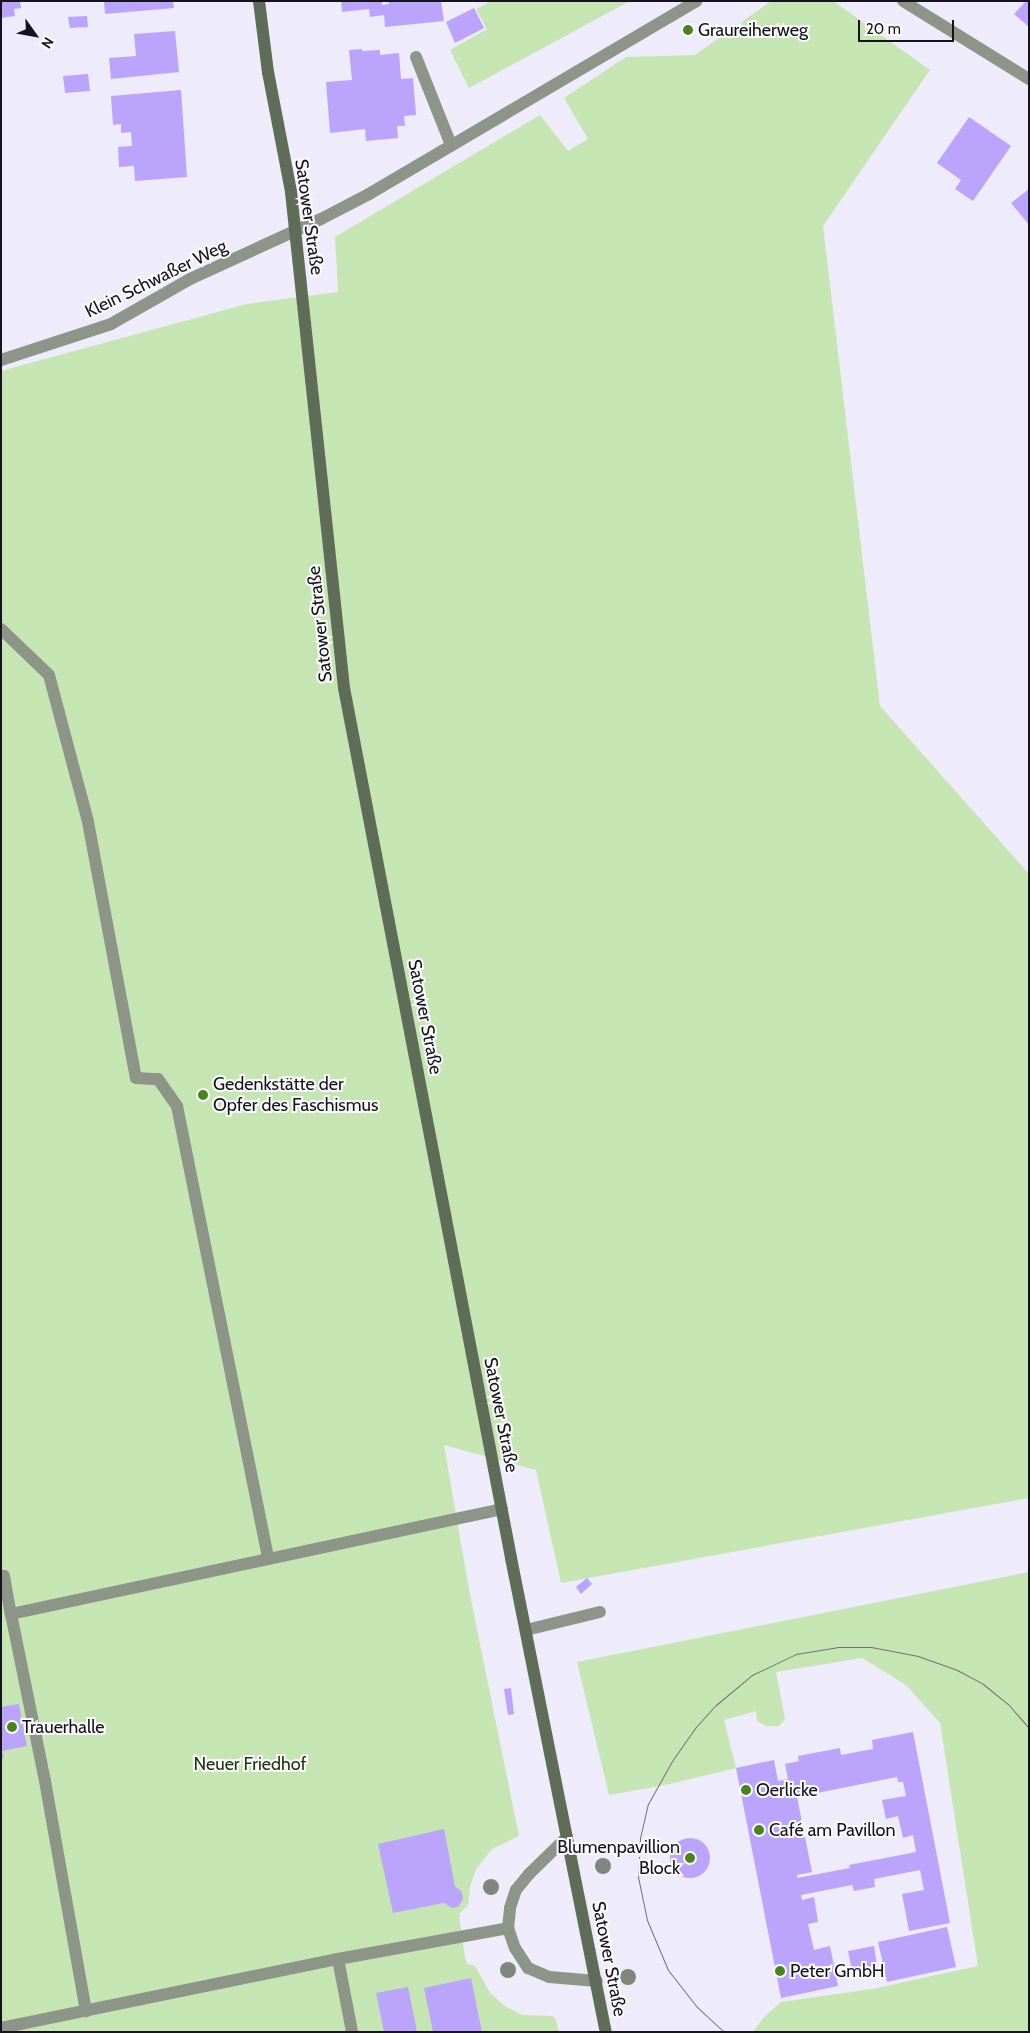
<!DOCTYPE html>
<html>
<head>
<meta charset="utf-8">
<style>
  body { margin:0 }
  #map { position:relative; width:1030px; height:2033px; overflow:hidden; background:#eeebfa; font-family:Cabin,sans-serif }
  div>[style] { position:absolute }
  .green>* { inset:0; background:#c5e6b3 }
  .building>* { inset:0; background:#bba4fc }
  .round { border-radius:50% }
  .lane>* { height:12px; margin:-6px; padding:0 6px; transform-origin:6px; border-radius:6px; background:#8d9588 }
  .street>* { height:12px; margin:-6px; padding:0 6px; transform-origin:6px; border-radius:6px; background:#8d9588 }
  .secondary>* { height:12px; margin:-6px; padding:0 6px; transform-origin:6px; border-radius:6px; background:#5f6c58 }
  .tram>* { height:1px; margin:-0.5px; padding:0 0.5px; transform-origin:0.5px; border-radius:0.5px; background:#73707d }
  .trees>* { width:16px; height:16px; margin:-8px; border-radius:50%; background:#7d877b }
  .dots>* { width:14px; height:14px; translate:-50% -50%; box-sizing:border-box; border:2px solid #fbfbfb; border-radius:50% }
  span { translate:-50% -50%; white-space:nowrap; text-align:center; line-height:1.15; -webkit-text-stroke:4px #fbfbfb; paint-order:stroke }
  .poi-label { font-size:18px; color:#16131f }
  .left { translate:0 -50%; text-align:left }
  .right { translate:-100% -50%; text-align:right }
  .street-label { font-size:18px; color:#16131f }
  .park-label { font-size:18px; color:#213613 }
  .frame { position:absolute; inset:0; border:2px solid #16131f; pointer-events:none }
  .north { position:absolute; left:10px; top:10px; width:50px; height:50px; -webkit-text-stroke:4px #fbfbfb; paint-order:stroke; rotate:122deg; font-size:14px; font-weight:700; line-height:20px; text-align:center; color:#16131f }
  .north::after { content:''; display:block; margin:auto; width:18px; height:22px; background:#16131f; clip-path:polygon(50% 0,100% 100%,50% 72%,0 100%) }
  .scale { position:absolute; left:858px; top:20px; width:96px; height:22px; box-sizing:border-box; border:2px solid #16131f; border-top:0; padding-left:6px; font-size:15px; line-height:18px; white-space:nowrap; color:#16131f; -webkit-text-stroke:4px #fbfbfb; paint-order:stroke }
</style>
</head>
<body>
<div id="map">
  <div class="green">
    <i style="clip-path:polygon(491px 1px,630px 1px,469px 88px,450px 50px,487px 29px,476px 9px)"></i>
    <i style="clip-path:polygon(771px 1px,833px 1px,930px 70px,823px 226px,880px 706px,1029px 874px,1029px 1498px,561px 1583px,536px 1470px,444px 1445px,470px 1595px,519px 1836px,492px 1849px,476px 1869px,470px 1887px,468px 1905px,459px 1914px,465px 1957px,467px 1964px,475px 1966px,490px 1993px,505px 2006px,522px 2015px,553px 2016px,556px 2020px,559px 2032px,1px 2032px,1px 371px,247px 304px,338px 292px,335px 237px,540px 115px,568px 151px,588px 139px,564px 98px,626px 57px,695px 55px)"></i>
    <i style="clip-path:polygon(1029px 1572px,1029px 2032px,753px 2032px,764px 2017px,781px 2002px,872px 1989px,978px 1966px,940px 1723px,906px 1685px,862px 1658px,776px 1672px,785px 1719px,779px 1726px,766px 1726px,757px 1721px,756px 1711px,724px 1720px,736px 1768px,670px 1784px,609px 1795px,577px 1662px)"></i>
  </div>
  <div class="building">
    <i style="clip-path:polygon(1px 1px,20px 1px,21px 8px,14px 9px,15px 16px,1px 18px)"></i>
    <i style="clip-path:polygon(104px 1px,173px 1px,174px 8px,105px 14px)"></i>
    <i style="clip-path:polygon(341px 1px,382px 1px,382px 5px,389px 4px,388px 1px,441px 1px,444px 21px,385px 27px,384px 15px,370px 17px,369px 9px,342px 12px)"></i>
    <i style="clip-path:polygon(1026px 1px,1029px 1px,1029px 27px,1014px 14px)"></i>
    <i style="clip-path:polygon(474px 8px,484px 28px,455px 43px,446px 22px)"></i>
    <i style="clip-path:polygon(87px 16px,88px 27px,70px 28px,68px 17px)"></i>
    <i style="clip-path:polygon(175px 31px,179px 72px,111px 79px,109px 58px,136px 56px,134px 34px)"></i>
    <i style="clip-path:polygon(362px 49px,362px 51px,380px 50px,380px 55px,399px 53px,401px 79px,413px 78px,416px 115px,404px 116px,405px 126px,397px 126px,398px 138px,366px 141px,365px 129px,330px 133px,326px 82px,352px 80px,349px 50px)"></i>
    <i style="clip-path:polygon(88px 74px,90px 91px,65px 93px,63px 76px)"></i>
    <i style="clip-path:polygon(181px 90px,187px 177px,135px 181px,134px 166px,119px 167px,118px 147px,132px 146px,131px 132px,121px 133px,121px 124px,113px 125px,111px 96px)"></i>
    <i style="clip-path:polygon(969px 117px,1011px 146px,973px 201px,955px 189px,961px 180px,937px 163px)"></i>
    <i style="clip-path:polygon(1029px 189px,1029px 225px,1011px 203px)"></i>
    <i style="clip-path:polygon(587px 1578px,592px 1584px,581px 1594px,576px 1587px)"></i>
    <i style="clip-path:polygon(511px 1688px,514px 1714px,508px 1715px,504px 1689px)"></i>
    <i style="clip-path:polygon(19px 1704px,27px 1746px,2px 1751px,4px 1758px,1px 1758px,1px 1707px)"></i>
    <i style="clip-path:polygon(evenodd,913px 1732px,950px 1923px,909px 1931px,902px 1894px,924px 1890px,920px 1870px,874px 1879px,875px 1887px,854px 1891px,852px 1885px,801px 1895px,802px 1900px,814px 1897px,818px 1922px,808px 1924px,814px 1950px,830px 1946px,838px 1986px,781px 1998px,736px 1768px,774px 1760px,778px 1781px,788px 1779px,785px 1764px,799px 1761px,798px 1756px,840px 1748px,841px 1755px,873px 1749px,872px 1740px,913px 1732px,897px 1777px,898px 1782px,903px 1782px,906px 1796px,882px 1800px,886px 1819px,898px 1816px,903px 1838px,913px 1835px,916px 1852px,849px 1865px,850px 1868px,797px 1878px,797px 1875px,812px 1872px,797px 1797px,897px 1777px)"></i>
    <i style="clip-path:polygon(444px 1829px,455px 1886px,462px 1892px,463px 1899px,458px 1907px,452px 1908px,444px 1903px,393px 1913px,378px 1844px)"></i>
    <i class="round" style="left:670px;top:1838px;width:40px;height:40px"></i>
    <i style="clip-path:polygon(947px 1927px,956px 1967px,887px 1982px,878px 1942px)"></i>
    <i style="clip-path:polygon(874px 1946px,878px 1971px,853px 1976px,848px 1951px)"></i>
    <i style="clip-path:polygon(471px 1978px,482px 2032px,433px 2032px,424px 1988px)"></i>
    <i style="clip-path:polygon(408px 1987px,417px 2032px,384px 2032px,376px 1993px)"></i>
  </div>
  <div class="lane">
    <i style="left:416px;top:57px;width:95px;rotate:68.3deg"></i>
    <i style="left:1px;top:629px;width:66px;rotate:43.8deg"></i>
    <i style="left:49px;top:675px;width:152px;rotate:75.1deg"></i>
    <i style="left:88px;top:822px;width:260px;rotate:79.4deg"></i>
    <i style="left:136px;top:1078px;width:22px;rotate:3deg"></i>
    <i style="left:158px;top:1079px;width:33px;rotate:55deg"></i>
    <i style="left:177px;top:1106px;width:462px;rotate:78.6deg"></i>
    <i style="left:1px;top:1577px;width:3px;rotate:-18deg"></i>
    <i style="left:4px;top:1576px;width:39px;rotate:80deg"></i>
    <i style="left:11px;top:1614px;width:502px;rotate:-12.07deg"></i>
    <i style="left:11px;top:1614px;width:170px;rotate:78.5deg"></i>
    <i style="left:45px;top:1781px;width:234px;rotate:79.9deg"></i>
    <i style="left:526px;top:1630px;width:76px;rotate:-13.7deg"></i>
    <i style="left:508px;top:1928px;width:20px;rotate:-84deg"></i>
    <i style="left:510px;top:1908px;width:19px;rotate:-72deg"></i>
    <i style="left:516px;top:1890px;width:21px;rotate:-51deg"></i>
    <i style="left:529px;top:1874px;width:53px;rotate:-44.2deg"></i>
    <i style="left:338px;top:1959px;width:74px;rotate:79.1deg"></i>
    <i style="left:1px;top:2028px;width:344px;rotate:-11.6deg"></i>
    <i style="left:338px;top:1959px;width:173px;rotate:-10.3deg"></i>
    <i style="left:508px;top:1928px;width:21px;rotate:71deg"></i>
    <i style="left:515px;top:1948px;width:24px;rotate:57deg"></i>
    <i style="left:528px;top:1968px;width:23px;rotate:23deg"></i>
    <i style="left:549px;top:1977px;width:48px;rotate:4.8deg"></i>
  </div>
  <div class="street">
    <i style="left:903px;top:1px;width:148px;rotate:31.8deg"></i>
    <i style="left:1px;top:360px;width:116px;rotate:-18.1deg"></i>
    <i style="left:111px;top:324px;width:91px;rotate:-29.7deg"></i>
    <i style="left:190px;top:279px;width:144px;rotate:-24.6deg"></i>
    <i style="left:321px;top:219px;width:54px;rotate:-27.5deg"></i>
    <i style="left:369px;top:194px;width:380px;rotate:-30.5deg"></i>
  </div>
  <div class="secondary">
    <i style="left:259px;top:1px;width:72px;rotate:82.8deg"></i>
    <i style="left:268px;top:72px;width:122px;rotate:79.1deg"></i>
    <i style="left:291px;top:192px;width:499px;rotate:83.9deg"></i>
    <i style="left:344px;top:688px;width:886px;rotate:79.13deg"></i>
    <i style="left:511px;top:1558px;width:483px;rotate:78.7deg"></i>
  </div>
  <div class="tram">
    <i style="left:724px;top:2032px;width:37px;rotate:-137deg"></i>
    <i style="left:697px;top:2007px;width:47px;rotate:-128.1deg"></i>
    <i style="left:668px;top:1970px;width:54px;rotate:-112.8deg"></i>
    <i style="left:647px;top:1920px;width:44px;rotate:-101.8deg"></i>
    <i style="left:638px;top:1877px;width:39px;rotate:-87deg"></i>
    <i style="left:640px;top:1838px;width:35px;rotate:-77deg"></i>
    <i style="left:648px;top:1804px;width:49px;rotate:-60.8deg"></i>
    <i style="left:672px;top:1761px;width:40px;rotate:-55.1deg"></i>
    <i style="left:695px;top:1728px;width:31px;rotate:-48deg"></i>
    <i style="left:716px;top:1705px;width:47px;rotate:-39.8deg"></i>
    <i style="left:752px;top:1675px;width:49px;rotate:-25.5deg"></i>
    <i style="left:796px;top:1654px;width:43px;rotate:-9.5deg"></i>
    <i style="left:838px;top:1647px;width:33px"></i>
    <i style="left:871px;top:1647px;width:48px;rotate:10.8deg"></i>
    <i style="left:918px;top:1656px;width:41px;rotate:19.7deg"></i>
    <i style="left:957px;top:1670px;width:30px;rotate:28deg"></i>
    <i style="left:983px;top:1684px;width:32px;rotate:39deg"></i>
    <i style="left:1008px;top:1704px;width:32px;rotate:49deg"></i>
  </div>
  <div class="trees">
    <i style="left:603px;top:1866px"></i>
    <i style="left:491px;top:1887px"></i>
    <i style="left:508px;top:1970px"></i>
    <i style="left:628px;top:1977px"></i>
  </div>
  <div class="dots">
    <i style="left:688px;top:30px;background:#4a831e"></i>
    <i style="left:203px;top:1095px;background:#4a831e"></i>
    <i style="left:12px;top:1727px;background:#4a831e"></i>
    <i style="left:746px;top:1790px;background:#4a831e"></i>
    <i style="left:759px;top:1830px;background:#4a831e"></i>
    <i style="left:690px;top:1858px;background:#4a831e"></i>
    <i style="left:780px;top:1971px;background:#4a831e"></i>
  </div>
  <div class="poi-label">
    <span class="left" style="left:698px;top:30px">Graureiherweg</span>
    <span class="left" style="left:213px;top:1095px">Gedenkstätte der<br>Opfer des Faschismus</span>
    <span class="left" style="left:22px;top:1727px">Trauerhalle</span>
    <span class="left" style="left:756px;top:1790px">Oerlicke</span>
    <span class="left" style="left:769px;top:1830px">Café am Pavillon</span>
    <span class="right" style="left:680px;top:1858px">Blumenpavillion<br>Block</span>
    <span class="left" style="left:790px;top:1971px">Peter GmbH</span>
  </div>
  <div class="street-label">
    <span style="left:309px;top:217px;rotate:82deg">Satower Straße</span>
    <span style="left:156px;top:279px;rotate:-26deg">Klein Schwaßer Weg</span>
    <span style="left:320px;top:624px;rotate:-96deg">Satower Straße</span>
    <span style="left:425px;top:1017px;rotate:79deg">Satower Straße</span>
    <span style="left:501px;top:1415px;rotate:79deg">Satower Straße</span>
    <span style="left:609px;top:1959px;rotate:79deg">Satower Straße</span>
  </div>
  <div class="park-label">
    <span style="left:250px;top:1764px">Neuer Friedhof</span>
  </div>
  <div class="frame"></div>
  <div class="north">N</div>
  <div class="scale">20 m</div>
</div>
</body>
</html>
